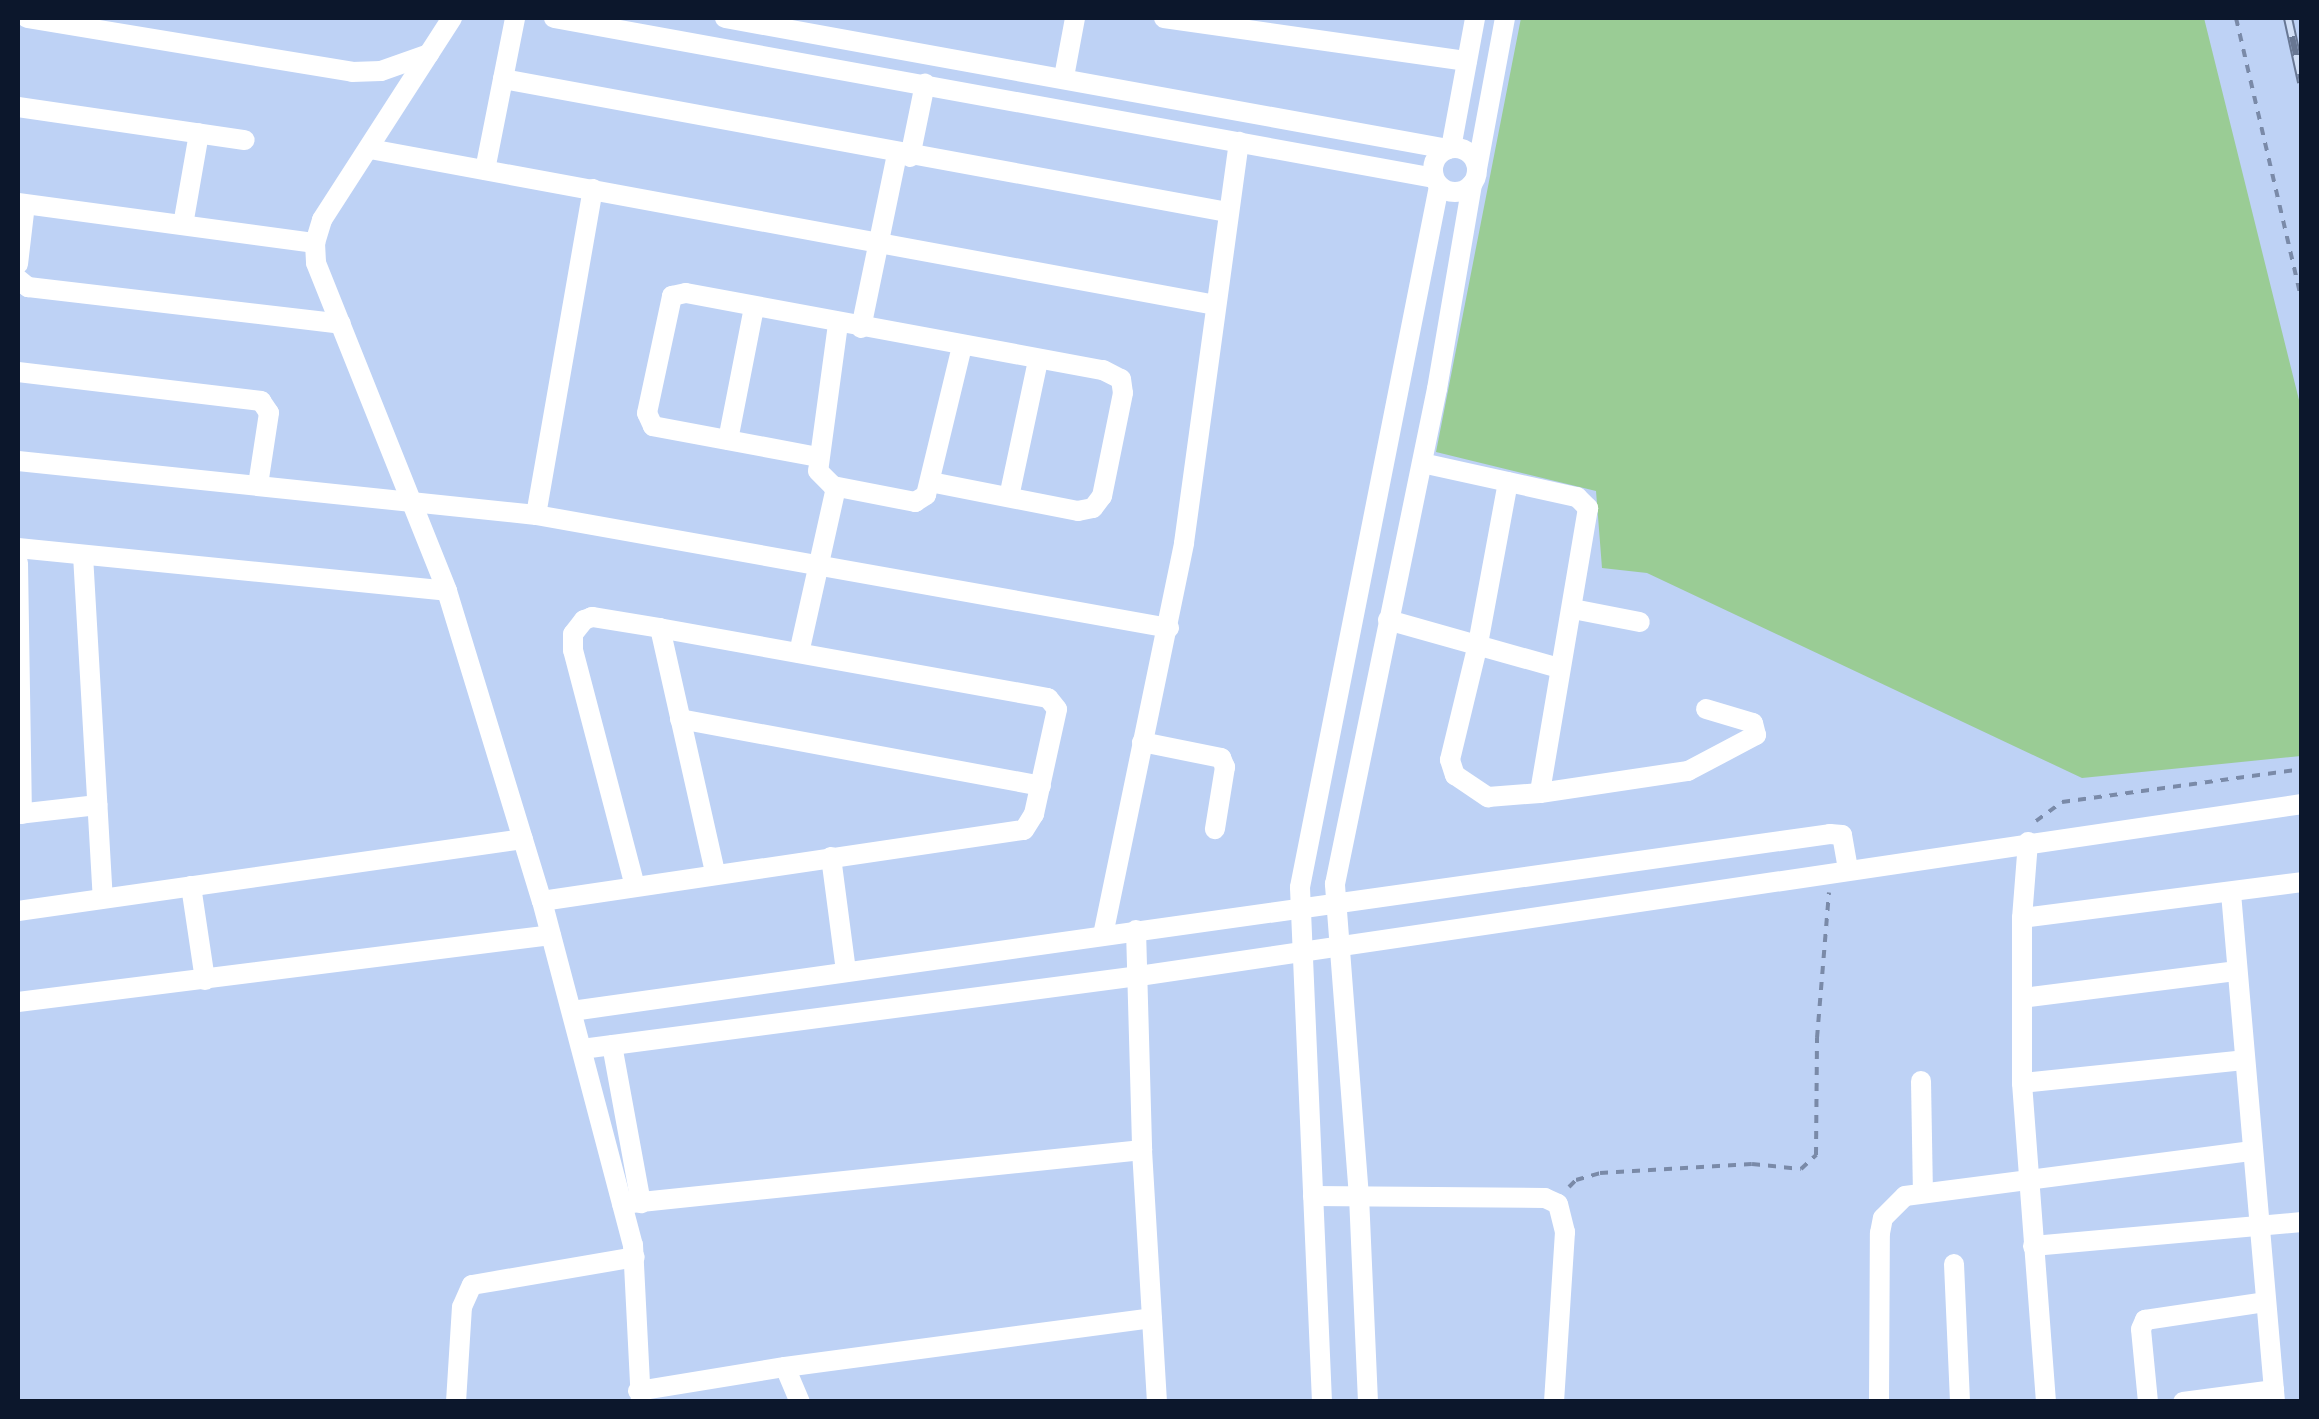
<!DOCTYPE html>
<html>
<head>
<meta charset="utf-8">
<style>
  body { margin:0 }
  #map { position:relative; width:2319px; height:1419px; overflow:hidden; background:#bed2f5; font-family:"PT Sans",sans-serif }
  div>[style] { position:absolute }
  .green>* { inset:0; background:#9acc95 }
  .path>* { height:4px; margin-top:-2px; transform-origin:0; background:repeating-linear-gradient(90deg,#7a8aa8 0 8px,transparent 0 16px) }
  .street>* { height:20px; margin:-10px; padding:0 10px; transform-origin:10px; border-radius:10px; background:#fff }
  .street>.ring { margin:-10px; padding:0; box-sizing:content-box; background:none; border:20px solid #fff; border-radius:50% }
  .rail>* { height:10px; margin-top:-5px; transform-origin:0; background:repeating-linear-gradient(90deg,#d1dff6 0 19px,#687793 0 38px); box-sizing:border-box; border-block:2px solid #687793 }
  span { translate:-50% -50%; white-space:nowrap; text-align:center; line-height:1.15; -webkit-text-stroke:9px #d1dff6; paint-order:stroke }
  .frame { position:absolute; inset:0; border:20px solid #0c172c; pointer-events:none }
</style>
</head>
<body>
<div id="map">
  <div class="green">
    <i style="clip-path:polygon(1521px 18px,2204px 18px,2300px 404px,2301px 756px,2082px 778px,1647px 573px,1602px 568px,1596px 491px,1436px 452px)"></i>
  </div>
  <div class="path">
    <i style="left:2236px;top:18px;width:291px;rotate:76.9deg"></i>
    <i style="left:2036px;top:821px;width:32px;rotate:-36deg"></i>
    <i style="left:2062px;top:802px;width:242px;rotate:-7.8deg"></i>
    <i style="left:1569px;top:1187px;width:10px;rotate:-45deg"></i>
    <i style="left:1576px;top:1180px;width:25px;rotate:-16deg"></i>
    <i style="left:1600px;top:1173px;width:152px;rotate:-3.4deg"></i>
    <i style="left:1752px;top:1164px;width:49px;rotate:5.8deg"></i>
    <i style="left:1801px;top:1169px;width:21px;rotate:-43deg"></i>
    <i style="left:1816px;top:1155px;width:117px;rotate:-89.5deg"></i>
    <i style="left:1817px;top:1038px;width:146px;rotate:-85.3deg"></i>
  </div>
  <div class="street">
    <i style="left:27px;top:18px;width:329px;rotate:9.4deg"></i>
    <i style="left:352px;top:72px;width:29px;rotate:-2deg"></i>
    <i style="left:381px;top:71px;width:51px;rotate:-19.5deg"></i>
    <i style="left:452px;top:18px;width:240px;rotate:122.8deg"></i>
    <i style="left:322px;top:220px;width:24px;rotate:107deg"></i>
    <i style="left:315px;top:243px;width:20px;rotate:87deg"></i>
    <i style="left:316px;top:263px;width:353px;rotate:68.2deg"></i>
    <i style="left:447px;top:591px;width:324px;rotate:73deg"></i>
    <i style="left:542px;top:901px;width:356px;rotate:75.2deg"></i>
    <i style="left:633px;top:1245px;width:157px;rotate:87.1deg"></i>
    <i style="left:554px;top:18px;width:894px;rotate:10.3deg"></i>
    <i style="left:725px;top:18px;width:735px;rotate:10.27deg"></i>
    <i style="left:1164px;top:18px;width:306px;rotate:8.1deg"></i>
    <i style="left:1064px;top:77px;width:60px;rotate:-79.4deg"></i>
    <i style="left:503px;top:79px;width:737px;rotate:10.4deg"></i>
    <i style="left:18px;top:107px;width:229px;rotate:8.3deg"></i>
    <i style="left:1451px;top:148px;width:132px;rotate:-79.5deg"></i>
    <i class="ring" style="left:1433px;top:148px;width:24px;height:24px"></i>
    <i style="left:370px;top:149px;width:859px;rotate:10.46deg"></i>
    <i style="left:910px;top:157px;width:75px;rotate:-78.4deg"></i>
    <i style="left:1477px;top:169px;width:154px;rotate:-79.5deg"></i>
    <i style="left:485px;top:170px;width:155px;rotate:-78.8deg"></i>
    <i style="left:18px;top:203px;width:300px;rotate:7.7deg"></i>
    <i style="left:183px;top:225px;width:93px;rotate:-80.1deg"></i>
    <i style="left:18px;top:264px;width:60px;rotate:-83.3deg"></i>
    <i style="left:18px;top:279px;width:13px;rotate:39deg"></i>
    <i style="left:28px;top:287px;width:315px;rotate:6.7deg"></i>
    <i style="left:838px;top:324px;width:148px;rotate:97.7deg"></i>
    <i style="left:818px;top:471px;width:21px;rotate:45deg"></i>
    <i style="left:833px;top:486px;width:84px;rotate:11deg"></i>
    <i style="left:915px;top:502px;width:13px;rotate:-32deg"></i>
    <i style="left:926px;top:495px;width:153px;rotate:-76.4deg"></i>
    <i style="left:861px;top:328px;width:178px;rotate:-78.3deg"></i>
    <i style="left:18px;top:372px;width:245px;rotate:6.8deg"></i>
    <i style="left:261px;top:401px;width:14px;rotate:56deg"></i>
    <i style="left:269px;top:413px;width:73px;rotate:98.7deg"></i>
    <i style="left:728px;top:440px;width:136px;rotate:-78.9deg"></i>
    <i style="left:818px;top:457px;width:168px;rotate:-169.4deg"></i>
    <i style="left:653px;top:426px;width:14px;rotate:-115deg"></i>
    <i style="left:647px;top:413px;width:120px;rotate:-77.9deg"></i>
    <i style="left:672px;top:296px;width:14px;rotate:-12deg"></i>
    <i style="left:686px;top:293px;width:424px;rotate:10.5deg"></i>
    <i style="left:1103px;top:370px;width:20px;rotate:27deg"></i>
    <i style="left:1121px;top:379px;width:14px;rotate:82deg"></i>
    <i style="left:1123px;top:393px;width:105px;rotate:101.5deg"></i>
    <i style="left:1102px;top:496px;width:15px;rotate:127deg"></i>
    <i style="left:1093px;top:508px;width:15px;rotate:169deg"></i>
    <i style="left:1078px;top:511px;width:151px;rotate:-168.9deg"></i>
    <i style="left:18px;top:461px;width:521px;rotate:5.95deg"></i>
    <i style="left:536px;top:515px;width:643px;rotate:10.12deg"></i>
    <i style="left:1422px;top:463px;width:159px;rotate:12.4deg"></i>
    <i style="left:1577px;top:497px;width:16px;rotate:45deg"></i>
    <i style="left:1588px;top:508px;width:289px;rotate:99.6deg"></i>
    <i style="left:1508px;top:482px;width:165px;rotate:100.5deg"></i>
    <i style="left:1478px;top:644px;width:119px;rotate:103.6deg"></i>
    <i style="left:1450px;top:760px;width:16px;rotate:72deg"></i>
    <i style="left:1455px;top:775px;width:40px;rotate:34deg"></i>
    <i style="left:1488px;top:797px;width:52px;rotate:-4.4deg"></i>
    <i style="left:1540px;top:793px;width:150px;rotate:-8.5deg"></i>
    <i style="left:1688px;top:771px;width:77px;rotate:-27.9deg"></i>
    <i style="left:1756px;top:735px;width:12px;rotate:-104deg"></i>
    <i style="left:1753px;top:723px;width:49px;rotate:-163.4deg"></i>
    <i style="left:1009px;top:497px;width:140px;rotate:-78deg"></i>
    <i style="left:536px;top:515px;width:331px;rotate:-80.1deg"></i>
    <i style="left:18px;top:548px;width:431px;rotate:5.7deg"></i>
    <i style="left:83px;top:555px;width:344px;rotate:86.7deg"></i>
    <i style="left:18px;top:563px;width:251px;rotate:89.1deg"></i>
    <i style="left:1573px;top:609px;width:68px;rotate:11deg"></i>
    <i style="left:1388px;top:620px;width:178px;rotate:15.7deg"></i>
    <i style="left:660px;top:628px;width:251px;rotate:77.3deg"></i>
    <i style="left:799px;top:653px;width:170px;rotate:-77.4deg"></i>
    <i style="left:680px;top:719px;width:367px;rotate:10.5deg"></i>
    <i style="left:1142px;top:742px;width:81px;rotate:11.4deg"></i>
    <i style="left:1221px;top:758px;width:10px;rotate:66deg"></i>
    <i style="left:1225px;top:767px;width:63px;rotate:99.2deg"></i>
    <i style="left:18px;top:814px;width:80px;rotate:-6.5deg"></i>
    <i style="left:2028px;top:842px;width:76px;rotate:94.5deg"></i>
    <i style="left:2022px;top:918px;width:165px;rotate:90deg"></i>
    <i style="left:2022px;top:1083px;width:320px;rotate:85.7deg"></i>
    <i style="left:831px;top:857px;width:115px;rotate:82.5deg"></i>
    <i style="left:191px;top:886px;width:95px;rotate:81.5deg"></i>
    <i style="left:2231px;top:893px;width:511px;rotate:85.06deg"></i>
    <i style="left:542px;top:901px;width:487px;rotate:-8.4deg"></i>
    <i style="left:1024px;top:830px;width:19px;rotate:-58deg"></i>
    <i style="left:1034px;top:814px;width:107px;rotate:-77.6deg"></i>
    <i style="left:1057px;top:709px;width:14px;rotate:-129deg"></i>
    <i style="left:1048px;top:698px;width:394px;rotate:-169.8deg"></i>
    <i style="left:660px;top:628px;width:69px;rotate:-170.8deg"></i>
    <i style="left:592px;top:617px;width:9px;rotate:159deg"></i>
    <i style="left:584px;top:620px;width:18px;rotate:128deg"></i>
    <i style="left:573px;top:634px;width:16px;rotate:90deg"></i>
    <i style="left:573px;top:650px;width:244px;rotate:75.3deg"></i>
    <i style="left:18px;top:911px;width:510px;rotate:-8.11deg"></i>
    <i style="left:2022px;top:918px;width:282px;rotate:-7.3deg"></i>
    <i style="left:1136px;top:930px;width:220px;rotate:88.4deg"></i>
    <i style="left:1142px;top:1150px;width:252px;rotate:86.6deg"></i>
    <i style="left:1103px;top:935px;width:400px;rotate:-78.3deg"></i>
    <i style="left:1184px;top:543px;width:405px;rotate:-82.2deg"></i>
    <i style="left:2022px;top:998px;width:215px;rotate:-7.2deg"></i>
    <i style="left:18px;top:1002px;width:537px;rotate:-7.16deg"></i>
    <i style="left:572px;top:1011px;width:1270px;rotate:-8.01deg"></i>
    <i style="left:1830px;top:834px;width:12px;rotate:5deg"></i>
    <i style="left:1842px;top:835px;width:36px;rotate:80deg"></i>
    <i style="left:612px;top:1045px;width:161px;rotate:79.6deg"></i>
    <i style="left:582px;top:1049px;width:562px;rotate:-7.47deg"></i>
    <i style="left:1139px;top:976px;width:1176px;rotate:-8.41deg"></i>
    <i style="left:1921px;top:1081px;width:112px;rotate:89deg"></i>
    <i style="left:2022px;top:1083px;width:223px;rotate:-5.9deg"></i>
    <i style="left:1313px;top:1196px;width:232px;rotate:0.5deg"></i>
    <i style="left:1545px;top:1198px;width:14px;rotate:25deg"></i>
    <i style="left:1558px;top:1204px;width:29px;rotate:76deg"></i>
    <i style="left:1565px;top:1232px;width:170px;rotate:93.7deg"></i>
    <i style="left:622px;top:1204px;width:523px;rotate:-5.93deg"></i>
    <i style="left:2033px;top:1246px;width:270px;rotate:-5.1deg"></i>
    <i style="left:1954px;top:1264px;width:138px;rotate:87.5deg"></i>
    <i style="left:785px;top:1367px;width:38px;rotate:67deg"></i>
    <i style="left:638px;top:1391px;width:149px;rotate:-9.3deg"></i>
    <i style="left:785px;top:1367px;width:370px;rotate:-7.6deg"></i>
    <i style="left:456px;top:1402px;width:95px;rotate:-86.4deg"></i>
    <i style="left:462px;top:1307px;width:24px;rotate:-66deg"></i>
    <i style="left:472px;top:1285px;width:165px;rotate:-9.7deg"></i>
    <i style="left:1322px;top:1402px;width:515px;rotate:-92.45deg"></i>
    <i style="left:1300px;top:887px;width:715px;rotate:-78.78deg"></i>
    <i style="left:1368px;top:1402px;width:205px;rotate:-92.5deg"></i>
    <i style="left:1359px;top:1197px;width:314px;rotate:-94.4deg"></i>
    <i style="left:1335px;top:884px;width:505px;rotate:-78.36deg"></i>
    <i style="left:1437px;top:389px;width:208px;rotate:-80.3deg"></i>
    <i style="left:1879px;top:1402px;width:169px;rotate:-89.7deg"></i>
    <i style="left:1880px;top:1233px;width:15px;rotate:-79deg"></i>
    <i style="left:1883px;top:1218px;width:31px;rotate:-45deg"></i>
    <i style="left:1905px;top:1196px;width:350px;rotate:-7.4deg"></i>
    <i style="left:2148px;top:1402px;width:73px;rotate:-95.5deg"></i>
    <i style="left:2141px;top:1329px;width:10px;rotate:-66deg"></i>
    <i style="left:2145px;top:1320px;width:121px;rotate:-8.5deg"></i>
    <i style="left:2183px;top:1402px;width:92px;rotate:-7.5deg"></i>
  </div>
  <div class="rail">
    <i style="left:2288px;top:18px;width:66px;rotate:77.7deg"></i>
  </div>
  <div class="frame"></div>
</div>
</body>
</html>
